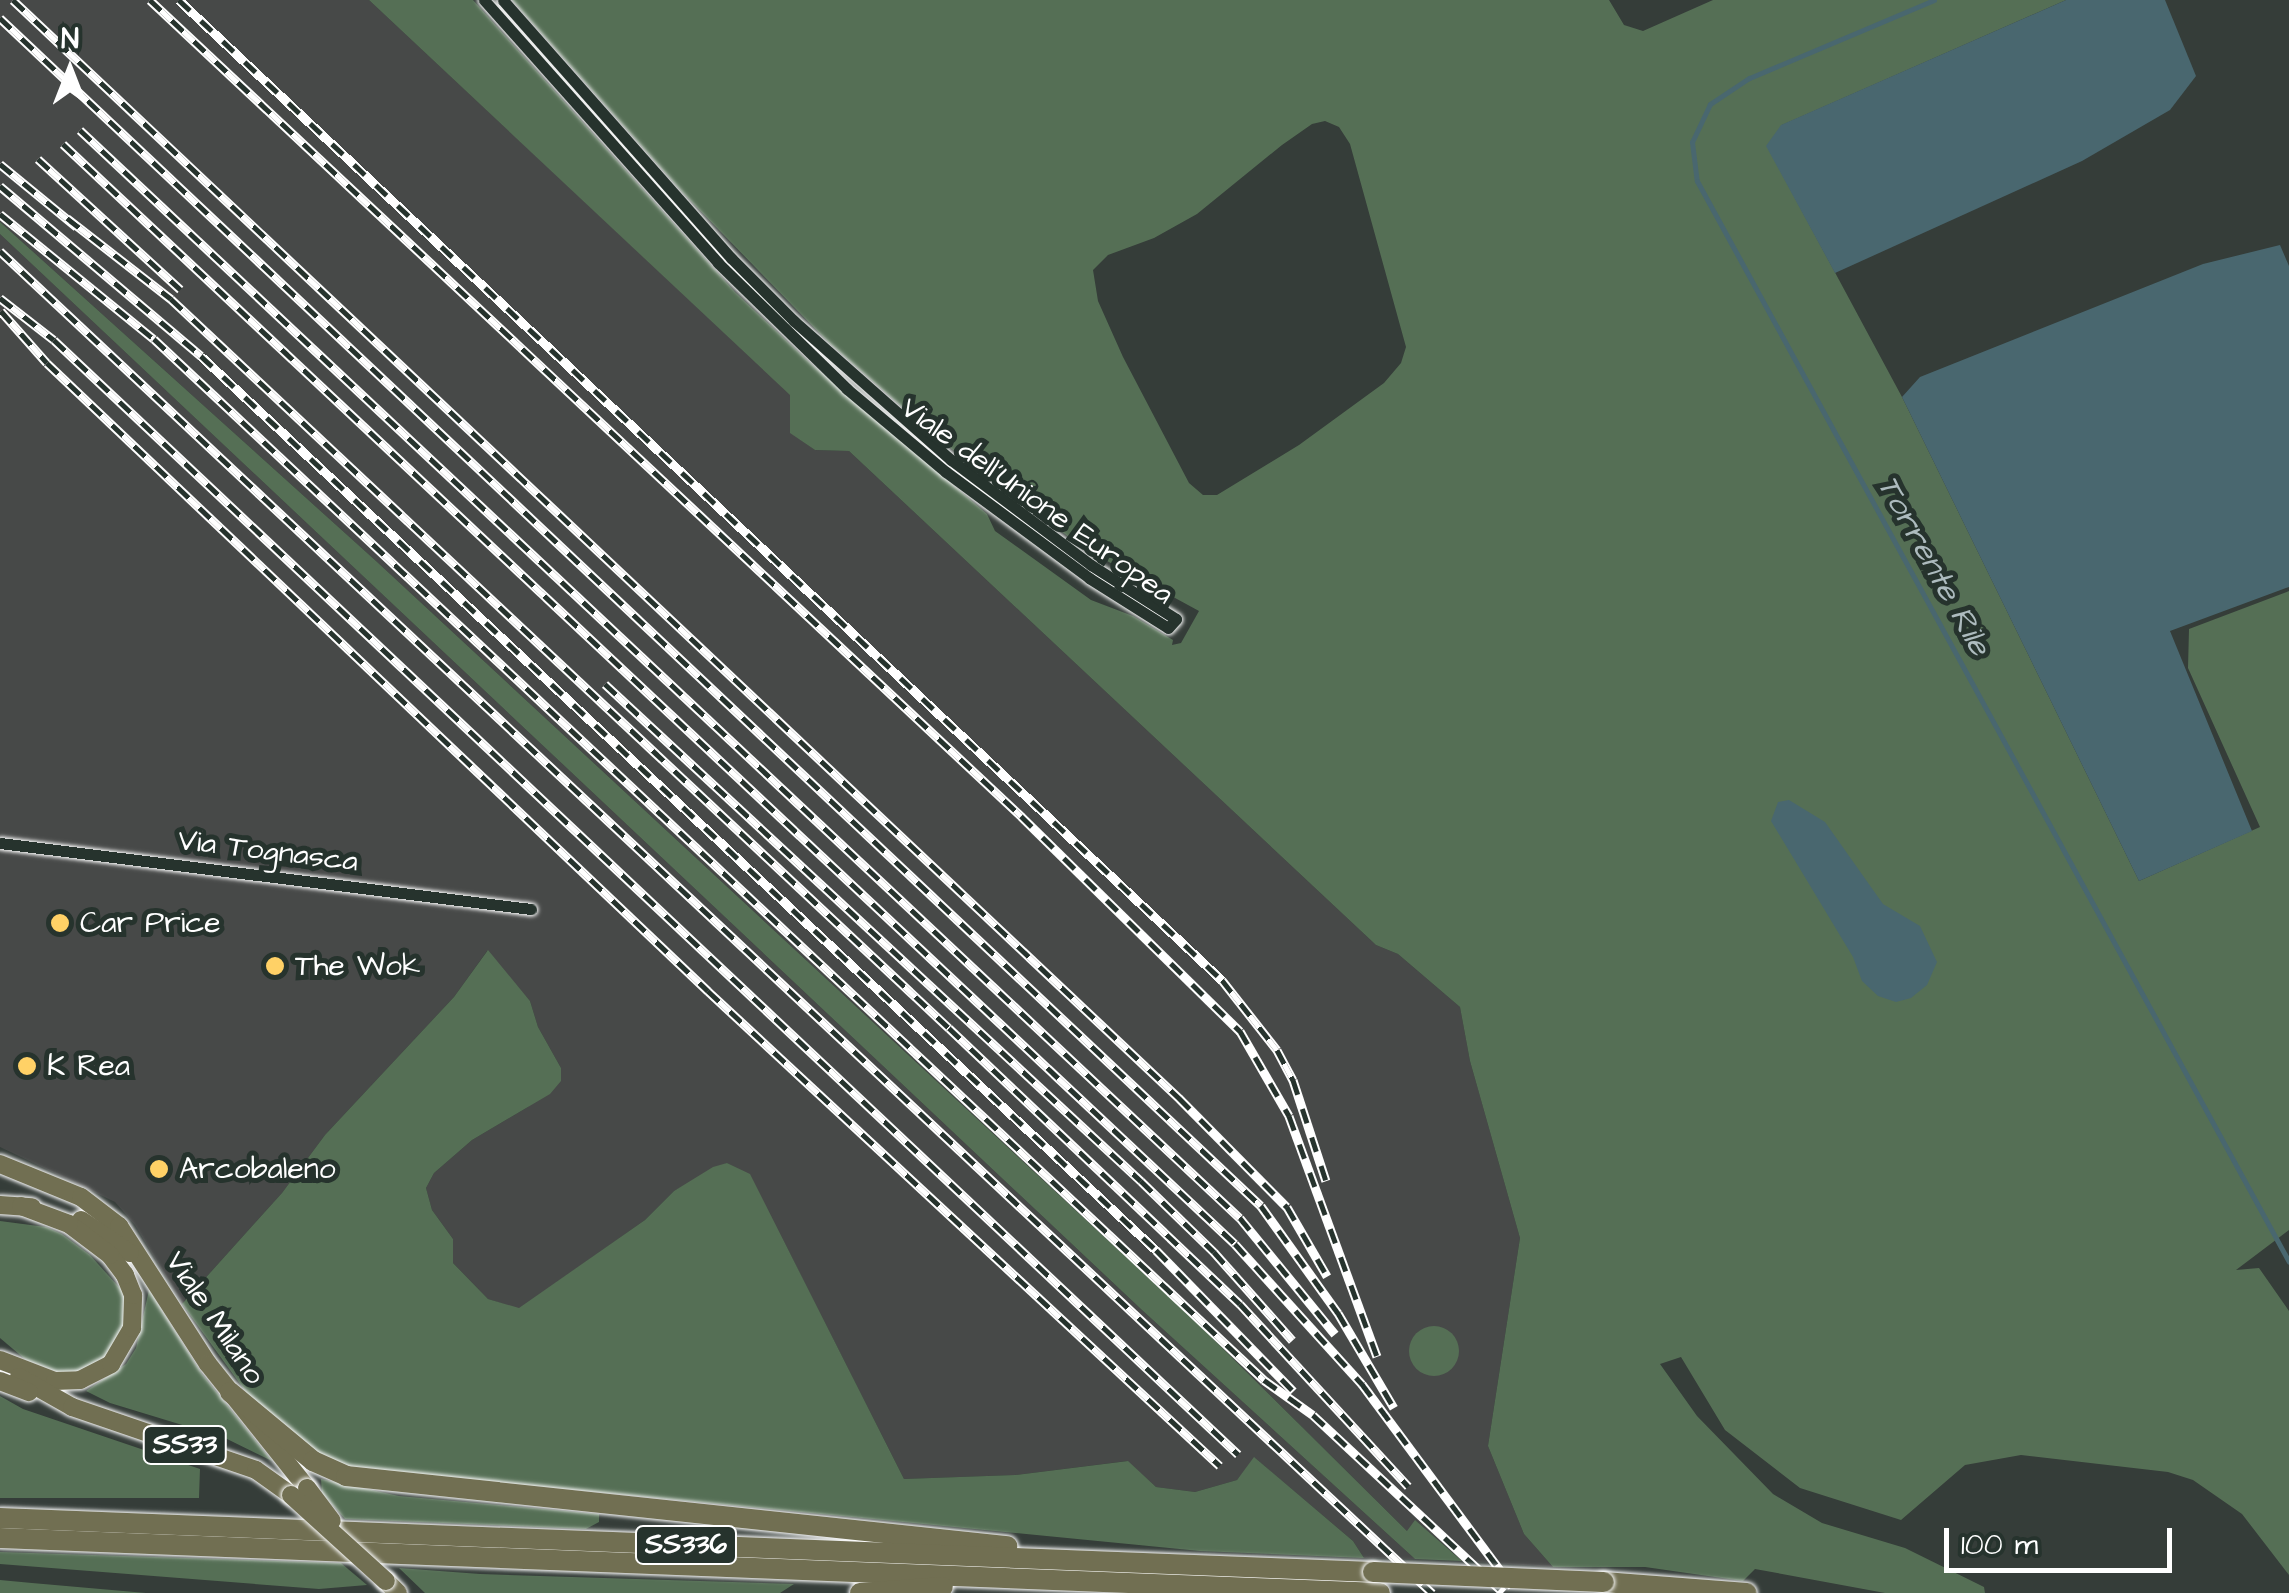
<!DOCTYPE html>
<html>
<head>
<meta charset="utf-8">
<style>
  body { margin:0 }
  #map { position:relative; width:2289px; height:1593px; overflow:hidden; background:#353d39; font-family:"Architects Daughter",sans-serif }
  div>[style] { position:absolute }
  .built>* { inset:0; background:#474948 }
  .green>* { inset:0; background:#556f55 }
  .round { border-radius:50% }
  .water>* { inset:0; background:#49676f }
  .stream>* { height:5px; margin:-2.5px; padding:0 2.5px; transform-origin:2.5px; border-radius:2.5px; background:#49676f }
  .roads { filter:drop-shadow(0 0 2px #fff) drop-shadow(0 0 2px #fff) }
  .minor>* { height:11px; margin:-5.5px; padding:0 5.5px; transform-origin:5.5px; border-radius:5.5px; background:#26332d }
  .primary>* { height:18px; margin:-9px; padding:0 9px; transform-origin:9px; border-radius:9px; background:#716f52 }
  .trunk>* { height:20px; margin:-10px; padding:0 10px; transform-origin:10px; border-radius:10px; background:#716f52 }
  .rail>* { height:9px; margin-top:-4.5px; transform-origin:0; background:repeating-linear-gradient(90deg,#26332d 0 15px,#fff 0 30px); box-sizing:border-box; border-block:2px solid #fff }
  .bridges { filter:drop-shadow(0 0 2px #fff) drop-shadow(0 0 2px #fff) }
  .primary-bridge>* { height:18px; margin:-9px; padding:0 9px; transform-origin:9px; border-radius:9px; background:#716f52 }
  .trunk-bridge>* { height:20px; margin:-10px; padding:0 10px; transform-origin:10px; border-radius:10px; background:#716f52 }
  .dots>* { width:28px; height:28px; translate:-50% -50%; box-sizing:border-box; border:5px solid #26332d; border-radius:50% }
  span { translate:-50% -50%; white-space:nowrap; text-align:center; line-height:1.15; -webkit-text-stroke:10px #26332d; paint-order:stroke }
  .shield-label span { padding:2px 8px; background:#26332d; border:2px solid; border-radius:8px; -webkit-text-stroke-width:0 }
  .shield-label { font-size:28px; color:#fff; font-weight:700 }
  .street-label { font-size:30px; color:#fff }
  .poi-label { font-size:30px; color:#fff }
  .left { translate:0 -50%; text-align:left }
  .water-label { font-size:32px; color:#adbbbe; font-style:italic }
  .north { position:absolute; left:20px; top:20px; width:100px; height:100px; -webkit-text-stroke:8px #26332d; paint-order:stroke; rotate:0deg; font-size:28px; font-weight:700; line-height:40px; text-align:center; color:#fff }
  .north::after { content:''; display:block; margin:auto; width:35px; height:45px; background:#fff; clip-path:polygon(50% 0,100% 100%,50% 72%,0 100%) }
  .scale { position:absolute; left:1944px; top:1528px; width:228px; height:45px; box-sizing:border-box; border:5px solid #fff; border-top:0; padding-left:12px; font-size:30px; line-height:35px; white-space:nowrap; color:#fff; -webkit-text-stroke:8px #26332d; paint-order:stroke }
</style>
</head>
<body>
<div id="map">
  <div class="built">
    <i style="clip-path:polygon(0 0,369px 0,791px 395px,791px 433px,815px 450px,849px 451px,1376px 945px,1398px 954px,1460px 1007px,1470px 1061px,1520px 1238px,1488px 1446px,1524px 1534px,1553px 1567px,1462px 1561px,1416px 1521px,1408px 1532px,1195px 1321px,376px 561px,0 222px)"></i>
    <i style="clip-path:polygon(0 234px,1142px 1310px,1415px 1559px,1364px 1558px,1353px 1541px,1255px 1458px,1237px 1480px,1195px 1492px,1156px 1487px,1127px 1461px,1015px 1475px,904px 1479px,750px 1175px,727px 1163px,674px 1191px,645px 1220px,519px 1309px,488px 1299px,453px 1263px,453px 1239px,432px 1210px,426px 1188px,434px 1173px,472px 1140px,528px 1107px,561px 1068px,538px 1027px,530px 1001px,487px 951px,454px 997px,325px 1135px,282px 1193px,182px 1304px,135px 1225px,115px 1202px,0 1147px)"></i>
  </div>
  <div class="green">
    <i style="clip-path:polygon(evenodd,369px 0,473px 0,735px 292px,807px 360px,987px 514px,995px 531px,1091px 600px,1133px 616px,1173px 640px,1172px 645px,1181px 643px,1199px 611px,1085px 549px,937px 438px,828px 342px,682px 192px,512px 0,1609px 0,1624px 25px,1643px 31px,1713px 0,2066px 0,1782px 125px,1767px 146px,1902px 397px,2139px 881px,2260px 827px,2188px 668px,2189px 629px,2289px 591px,2289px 1230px,2236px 1270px,2259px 1268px,2289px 1311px,2289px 1575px,2242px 1514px,2193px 1480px,2168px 1472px,2021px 1455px,1965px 1465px,1901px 1520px,1800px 1488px,1725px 1430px,1681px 1357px,1660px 1364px,1697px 1416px,1773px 1494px,1822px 1523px,1905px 1548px,1984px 1587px,1985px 1593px,1885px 1593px,1755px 1569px,1743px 1581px,1645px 1567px,1553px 1567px,1524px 1534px,1488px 1446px,1520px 1238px,1470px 1061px,1460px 1007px,1398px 954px,1376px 945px,849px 451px,815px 450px,790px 433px,790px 395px,369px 0,1325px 121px,1339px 127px,1350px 144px,1406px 347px,1401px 363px,1384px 383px,1299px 445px,1217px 495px,1203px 495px,1189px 483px,1123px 357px,1098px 301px,1093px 270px,1108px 255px,1154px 238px,1197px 214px,1282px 145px,1312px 124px,1325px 121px)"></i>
    <i style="clip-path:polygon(0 222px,376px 561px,1195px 1321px,1407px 1531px,1415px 1520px,1462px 1561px,1415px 1559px,1142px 1310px,0 234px)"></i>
    <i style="clip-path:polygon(488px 950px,530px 1001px,538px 1027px,561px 1068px,561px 1081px,550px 1094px,472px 1140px,434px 1173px,426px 1188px,432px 1210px,453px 1239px,453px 1263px,488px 1299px,519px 1308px,645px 1220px,674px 1191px,713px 1167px,727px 1163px,750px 1174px,904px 1479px,1015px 1475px,1128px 1461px,1156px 1487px,1195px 1492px,1237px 1480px,1254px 1457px,1353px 1541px,1364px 1558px,1200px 1551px,349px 1468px,316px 1453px,257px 1407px,182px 1304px,282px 1193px,325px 1135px,454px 997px)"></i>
    <i style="clip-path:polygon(0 1221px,46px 1227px,62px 1234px,90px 1255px,127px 1296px,125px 1326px,113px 1351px,94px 1368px,65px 1375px,26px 1360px,0 1338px)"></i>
    <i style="clip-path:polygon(149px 1290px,202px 1374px,272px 1461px,225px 1438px,110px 1403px,86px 1391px,126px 1364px,136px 1348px)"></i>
    <i class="round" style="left:1409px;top:1326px;width:50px;height:50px"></i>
    <i style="clip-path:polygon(0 1396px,23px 1409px,200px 1469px,199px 1498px,0 1498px)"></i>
    <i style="clip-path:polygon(321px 1479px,399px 1496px,599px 1514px,599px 1522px,586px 1529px,345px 1519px,322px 1493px)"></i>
    <i style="clip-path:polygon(0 1552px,341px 1563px,367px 1585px,319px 1589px,0 1564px)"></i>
    <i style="clip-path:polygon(399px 1568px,480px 1574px,794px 1584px,780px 1593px,425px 1593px)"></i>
    <i style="clip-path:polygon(0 1580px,32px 1583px,146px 1593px,0 1593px)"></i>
  </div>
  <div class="water">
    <i style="clip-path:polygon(2066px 0,2165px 0,2196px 76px,2170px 110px,2082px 161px,1835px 273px,1766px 146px,1781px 125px)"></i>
    <i style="clip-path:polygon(2280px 245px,2289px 266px,2289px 587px,2170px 631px,2252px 831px,2139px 881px,1902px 397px,1920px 377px,2203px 264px)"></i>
    <i style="clip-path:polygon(1789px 800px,1825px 822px,1883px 904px,1920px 926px,1937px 962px,1927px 985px,1911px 998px,1896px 1002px,1878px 996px,1862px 981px,1853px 957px,1771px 821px,1778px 802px)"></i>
  </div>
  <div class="stream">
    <i style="left:1934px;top:0;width:201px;rotate:157.1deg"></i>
    <i style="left:1749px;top:78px;width:47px;rotate:146.3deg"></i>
    <i style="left:1710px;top:104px;width:42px;rotate:115.3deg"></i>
    <i style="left:1692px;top:142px;width:39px;rotate:83deg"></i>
    <i style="left:1697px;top:181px;width:1232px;rotate:61.29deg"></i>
  </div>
  <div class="roads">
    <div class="minor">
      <i style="left:484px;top:0;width:352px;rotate:48.3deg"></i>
      <i style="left:718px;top:263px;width:180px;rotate:44.3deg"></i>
      <i style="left:847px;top:389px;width:129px;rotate:40deg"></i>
      <i style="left:946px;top:472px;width:178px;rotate:36.5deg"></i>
      <i style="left:1089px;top:578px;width:93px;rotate:32.3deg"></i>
      <i style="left:1168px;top:628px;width:12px;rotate:-48deg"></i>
      <i style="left:1176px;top:619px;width:101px;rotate:-147.6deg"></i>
      <i style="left:1091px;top:565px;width:175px;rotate:-143.1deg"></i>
      <i style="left:951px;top:460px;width:210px;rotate:-138.5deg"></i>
      <i style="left:794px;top:321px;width:89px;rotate:-135deg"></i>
      <i style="left:731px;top:258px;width:344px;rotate:-131.5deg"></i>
      <i style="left:0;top:843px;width:535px;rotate:7.09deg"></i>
    </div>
    <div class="primary">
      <i style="left:0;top:1164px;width:87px;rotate:22.2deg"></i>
      <i style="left:81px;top:1197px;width:48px;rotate:37.3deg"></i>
      <i style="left:119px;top:1226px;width:164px;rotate:57.2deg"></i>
      <i style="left:208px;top:1364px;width:159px;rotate:51.4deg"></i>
      <i style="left:0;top:1205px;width:32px;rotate:4deg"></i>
      <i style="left:81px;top:1220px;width:59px;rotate:34deg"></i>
      <i style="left:0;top:1360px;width:59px;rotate:20.9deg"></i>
      <i style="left:55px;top:1381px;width:25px;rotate:-2deg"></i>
      <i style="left:80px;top:1380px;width:35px;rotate:-27deg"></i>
      <i style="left:111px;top:1364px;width:42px;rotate:-59.7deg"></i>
      <i style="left:132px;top:1328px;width:33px;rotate:-88deg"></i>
      <i style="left:133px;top:1295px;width:22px;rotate:-112deg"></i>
      <i style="left:125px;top:1275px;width:25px;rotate:-127deg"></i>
      <i style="left:110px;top:1255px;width:51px;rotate:-142.9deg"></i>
      <i style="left:69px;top:1224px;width:51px;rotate:-159.4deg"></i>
      <i style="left:19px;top:1377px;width:61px;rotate:29.5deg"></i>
      <i style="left:72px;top:1407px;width:194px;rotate:18.9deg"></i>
      <i style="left:256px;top:1470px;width:43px;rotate:35.5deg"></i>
      <i style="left:0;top:1381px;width:31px;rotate:21deg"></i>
      <i style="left:386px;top:1581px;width:17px;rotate:45deg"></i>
    </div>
    <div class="trunk">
      <i style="left:230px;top:1392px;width:108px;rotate:39.7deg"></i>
      <i style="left:313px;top:1461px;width:36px;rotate:24deg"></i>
      <i style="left:346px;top:1476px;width:665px;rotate:6.05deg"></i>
      <i style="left:0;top:1518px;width:1374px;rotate:2.25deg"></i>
      <i style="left:0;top:1538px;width:1381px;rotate:2.28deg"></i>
      <i style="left:1604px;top:1582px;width:143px;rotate:4.4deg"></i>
      <i style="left:860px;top:1593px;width:83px;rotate:-4.1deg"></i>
    </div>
  </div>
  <div class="rail">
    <i style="left:13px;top:0;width:1602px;rotate:43.28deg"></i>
    <i style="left:1179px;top:1098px;width:153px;rotate:45.3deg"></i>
    <i style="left:1287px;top:1207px;width:80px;rotate:59.9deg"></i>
    <i style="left:150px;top:0;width:1194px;rotate:43.13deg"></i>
    <i style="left:1021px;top:816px;width:307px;rotate:44.5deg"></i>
    <i style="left:1240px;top:1031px;width:98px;rotate:60deg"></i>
    <i style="left:1289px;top:1116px;width:256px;rotate:69.9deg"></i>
    <i style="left:179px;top:0;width:1431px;rotate:43.22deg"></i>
    <i style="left:1222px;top:980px;width:89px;rotate:51.8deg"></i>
    <i style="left:1277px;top:1050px;width:34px;rotate:62deg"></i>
    <i style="left:1293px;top:1080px;width:106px;rotate:71.9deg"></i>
    <i style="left:0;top:18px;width:1732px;rotate:43.29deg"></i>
    <i style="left:1261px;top:1206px;width:132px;rotate:54.3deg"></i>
    <i style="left:1338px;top:1313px;width:110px;rotate:59.5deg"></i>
    <i style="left:80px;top:130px;width:1590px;rotate:43.17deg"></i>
    <i style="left:1240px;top:1218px;width:150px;rotate:50.7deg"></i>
    <i style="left:63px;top:144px;width:1607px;rotate:43.18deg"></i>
    <i style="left:1235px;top:1244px;width:189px;rotate:47.8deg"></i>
    <i style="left:1362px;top:1384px;width:252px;rotate:53.4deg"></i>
    <i style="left:38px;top:159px;width:193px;rotate:42.5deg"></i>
    <i style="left:0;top:164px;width:99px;rotate:39.3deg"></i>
    <i style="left:0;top:186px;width:263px;rotate:40.2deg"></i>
    <i style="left:201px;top:356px;width:1308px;rotate:43.11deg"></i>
    <i style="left:1156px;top:1250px;width:197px;rotate:45.8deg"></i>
    <i style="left:0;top:214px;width:198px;rotate:39.1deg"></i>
    <i style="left:154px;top:339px;width:1522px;rotate:43.16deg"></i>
    <i style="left:1264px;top:1380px;width:60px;rotate:35.5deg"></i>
    <i style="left:1313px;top:1415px;width:260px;rotate:43deg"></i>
    <i style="left:67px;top:218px;width:132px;rotate:37.9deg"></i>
    <i style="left:171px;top:299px;width:1066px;rotate:43.14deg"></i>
    <i style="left:949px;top:1028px;width:401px;rotate:43.5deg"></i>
    <i style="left:1240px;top:1304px;width:248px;rotate:47.3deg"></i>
    <i style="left:0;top:251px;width:1963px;rotate:43.14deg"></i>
    <i style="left:0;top:298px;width:68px;rotate:37.9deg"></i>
    <i style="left:54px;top:340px;width:1626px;rotate:43.26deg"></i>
    <i style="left:1px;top:311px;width:69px;rotate:48.5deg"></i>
    <i style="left:47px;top:363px;width:912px;rotate:43.53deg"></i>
    <i style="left:708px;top:991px;width:698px;rotate:42.85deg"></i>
    <i style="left:605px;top:684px;width:731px;rotate:42.84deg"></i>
    <i style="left:1141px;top:1181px;width:102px;rotate:44.2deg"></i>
    <i style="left:1214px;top:1252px;width:118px;rotate:48.4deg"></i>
  </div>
  <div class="bridges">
    <div class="primary-bridge">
      <i style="left:307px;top:1488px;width:41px;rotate:52.9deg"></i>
      <i style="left:291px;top:1495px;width:128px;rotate:42.2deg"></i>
    </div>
    <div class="trunk-bridge">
      <i style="left:1373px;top:1572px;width:231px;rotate:2.5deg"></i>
    </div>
  </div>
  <div class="dots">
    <i style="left:60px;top:923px;background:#ffd166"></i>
    <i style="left:275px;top:966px;background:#ffd166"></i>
    <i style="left:27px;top:1066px;background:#ffd166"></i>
    <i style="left:159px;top:1169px;background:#ffd166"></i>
  </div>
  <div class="shield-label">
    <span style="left:185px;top:1445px">SS33</span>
    <span style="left:686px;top:1545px">SS336</span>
  </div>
  <div class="street-label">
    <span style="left:1037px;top:501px;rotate:36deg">Viale dell'Unione Europea</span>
    <span style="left:268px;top:851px;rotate:7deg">Via Tognasca</span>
    <span style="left:215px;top:1318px;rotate:56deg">Viale Milano</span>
  </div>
  <div class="poi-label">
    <span class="left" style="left:80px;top:923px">Car Price</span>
    <span class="left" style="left:295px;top:966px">The Wok</span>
    <span class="left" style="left:47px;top:1066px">K Rea</span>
    <span class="left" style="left:179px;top:1169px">Arcobaleno</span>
  </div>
  <div class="water-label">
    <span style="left:1933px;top:566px;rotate:61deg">Torrente Rile</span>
  </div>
  <div class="north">N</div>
  <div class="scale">100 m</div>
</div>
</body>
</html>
